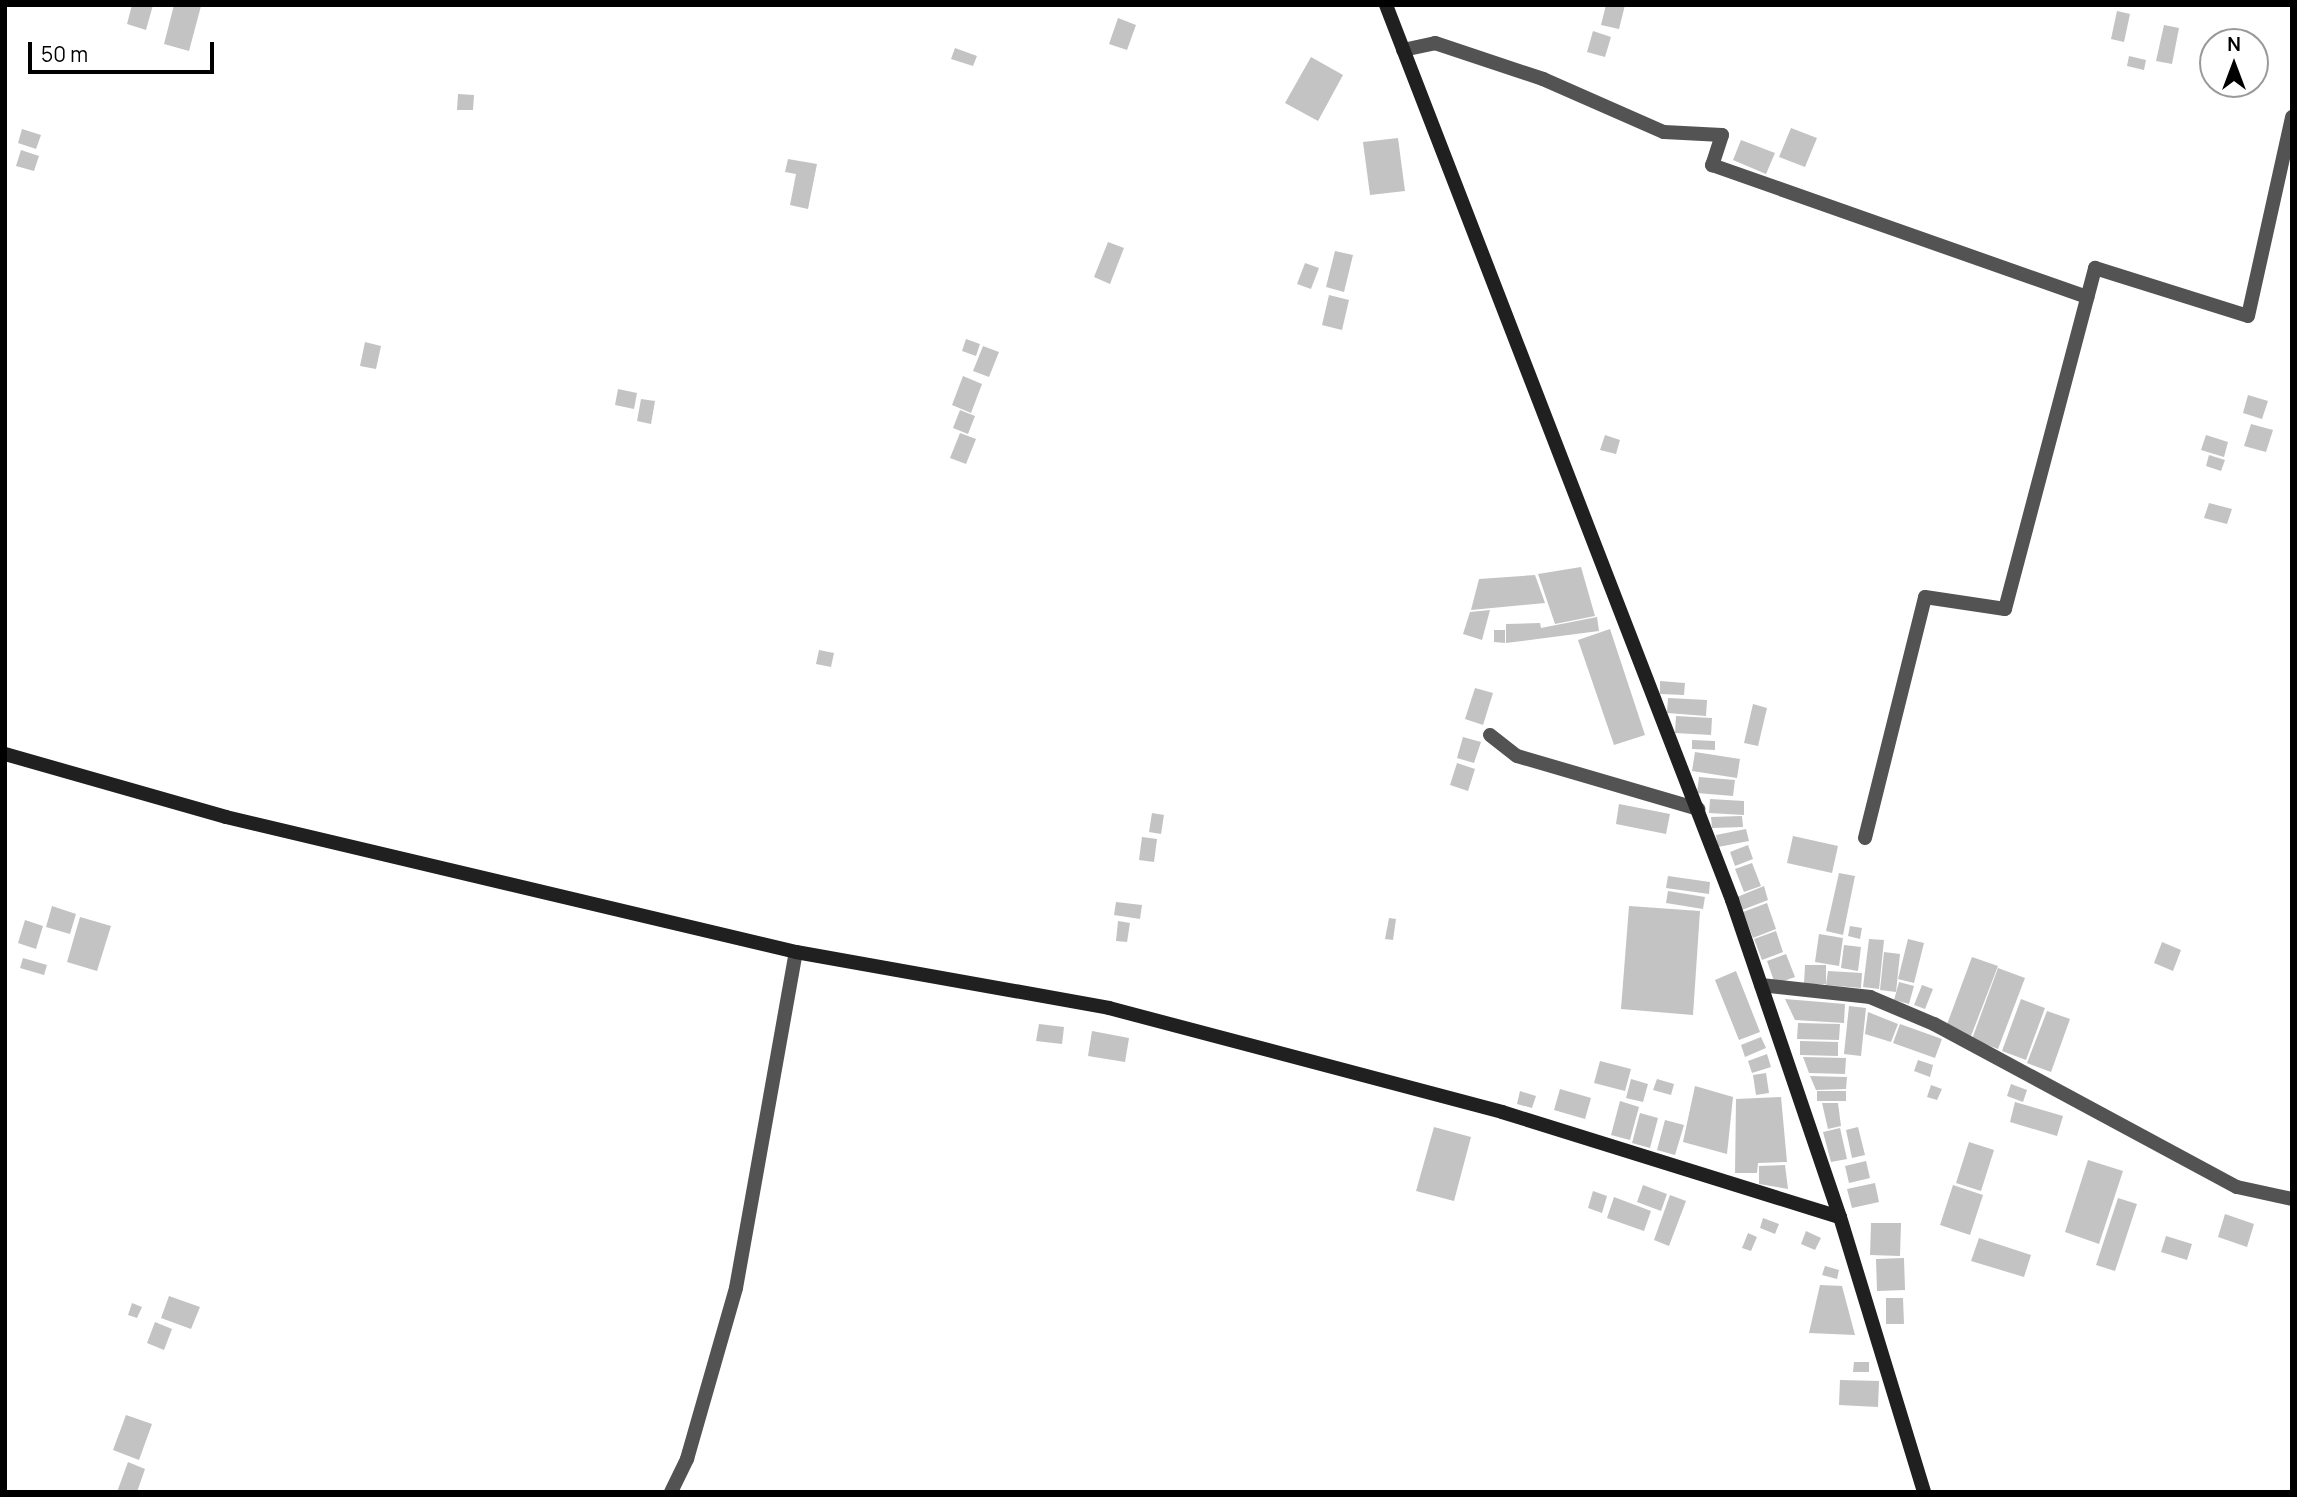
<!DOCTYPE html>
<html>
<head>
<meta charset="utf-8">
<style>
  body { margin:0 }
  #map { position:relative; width:2297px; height:1497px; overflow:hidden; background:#fff; font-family:Manrope,sans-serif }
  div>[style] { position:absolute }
  .building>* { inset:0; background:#c3c3c3 }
  .street>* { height:14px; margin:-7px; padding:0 7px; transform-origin:7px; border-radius:7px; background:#535353 }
  .secondary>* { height:14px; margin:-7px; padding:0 7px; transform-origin:7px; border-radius:7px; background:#202020 }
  span { translate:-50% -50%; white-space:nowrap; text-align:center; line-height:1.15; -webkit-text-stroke:5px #fff; paint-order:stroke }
  .frame { position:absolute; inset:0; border:7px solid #000; pointer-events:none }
  .north { position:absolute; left:2199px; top:28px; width:70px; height:70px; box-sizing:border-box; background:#fff; border:2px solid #999; border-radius:50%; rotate:0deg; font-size:19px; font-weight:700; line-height:28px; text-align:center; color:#000 }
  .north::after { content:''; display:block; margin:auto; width:24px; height:32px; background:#000; clip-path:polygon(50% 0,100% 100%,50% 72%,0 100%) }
  .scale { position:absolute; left:28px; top:42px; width:186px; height:32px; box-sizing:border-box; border:4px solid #000; border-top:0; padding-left:9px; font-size:21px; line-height:24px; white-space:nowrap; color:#000; -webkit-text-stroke:5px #fff; paint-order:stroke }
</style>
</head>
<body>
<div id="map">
  <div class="building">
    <i style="clip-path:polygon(132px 5px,153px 5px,146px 30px,127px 24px)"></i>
    <i style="clip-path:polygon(174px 5px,201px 6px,189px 51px,164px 44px)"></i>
    <i style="clip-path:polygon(1606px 5px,1625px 5px,1619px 29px,1601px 25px)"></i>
    <i style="clip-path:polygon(2117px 11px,2130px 14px,2124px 42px,2111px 39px)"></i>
    <i style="clip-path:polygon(1118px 18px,1136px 25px,1127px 50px,1109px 44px)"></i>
    <i style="clip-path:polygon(2164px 25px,2179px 28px,2172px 64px,2156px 61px)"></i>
    <i style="clip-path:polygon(1593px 31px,1611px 37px,1605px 57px,1587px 52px)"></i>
    <i style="clip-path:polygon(955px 48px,977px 56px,973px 66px,951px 59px)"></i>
    <i style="clip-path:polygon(2129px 56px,2146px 60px,2144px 70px,2127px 66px)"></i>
    <i style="clip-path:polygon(1311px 57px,1343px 75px,1318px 121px,1285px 103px)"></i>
    <i style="clip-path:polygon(458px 94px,474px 95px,473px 110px,457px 110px)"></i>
    <i style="clip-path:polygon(1791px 128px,1817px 138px,1805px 167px,1779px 157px)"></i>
    <i style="clip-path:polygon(22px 129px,41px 135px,36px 149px,18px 143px)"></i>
    <i style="clip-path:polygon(1398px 138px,1405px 191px,1370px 195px,1363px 142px)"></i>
    <i style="clip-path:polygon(1741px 140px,1775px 153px,1766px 174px,1733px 160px)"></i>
    <i style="clip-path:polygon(21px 150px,39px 156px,34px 171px,16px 166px)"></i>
    <i style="clip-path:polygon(788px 159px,817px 164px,808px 209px,790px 205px,796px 174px,785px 172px)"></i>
    <i style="clip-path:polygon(1108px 242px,1124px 248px,1110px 284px,1094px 277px)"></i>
    <i style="clip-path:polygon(1335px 251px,1353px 255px,1344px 292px,1326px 287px)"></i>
    <i style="clip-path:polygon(1305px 263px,1319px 268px,1311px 289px,1297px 284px)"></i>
    <i style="clip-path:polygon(1329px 295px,1349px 300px,1342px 330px,1322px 325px)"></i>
    <i style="clip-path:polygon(966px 339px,980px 344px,976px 356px,962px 351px)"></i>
    <i style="clip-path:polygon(365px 342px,381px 346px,376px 369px,360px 366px)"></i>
    <i style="clip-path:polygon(983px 346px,999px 352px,989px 377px,973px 371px)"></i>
    <i style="clip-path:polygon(963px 376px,982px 384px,971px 413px,952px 405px)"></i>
    <i style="clip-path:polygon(618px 389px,637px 393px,634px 409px,615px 405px)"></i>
    <i style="clip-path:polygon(2248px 395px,2268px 401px,2262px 419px,2243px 413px)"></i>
    <i style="clip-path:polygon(641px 399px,655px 401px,651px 424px,637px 421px)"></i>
    <i style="clip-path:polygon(960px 410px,975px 416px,968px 434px,953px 428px)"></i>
    <i style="clip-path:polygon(2251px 424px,2273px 430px,2266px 452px,2244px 446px)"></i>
    <i style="clip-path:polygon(960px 433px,976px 439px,966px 464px,950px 458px)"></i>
    <i style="clip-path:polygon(1605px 435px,1620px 440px,1616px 454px,1600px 450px)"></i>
    <i style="clip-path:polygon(2206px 435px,2228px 442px,2224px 457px,2201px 450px)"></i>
    <i style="clip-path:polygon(2209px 455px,2225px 460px,2221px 471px,2206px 466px)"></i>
    <i style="clip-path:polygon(2209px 503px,2232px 509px,2227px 524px,2204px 518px)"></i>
    <i style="clip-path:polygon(1581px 567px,1595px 616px,1555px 624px,1538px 574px)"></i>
    <i style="clip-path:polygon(1535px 575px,1545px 603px,1471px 610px,1479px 579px)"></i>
    <i style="clip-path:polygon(1490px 610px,1482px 640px,1463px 634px,1470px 612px)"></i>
    <i style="clip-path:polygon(1597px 617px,1599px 631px,1506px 643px,1506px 624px,1540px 623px,1541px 628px)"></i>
    <i style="clip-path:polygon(1610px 629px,1645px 735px,1614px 745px,1578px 640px)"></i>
    <i style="clip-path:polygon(1494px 630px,1505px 630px,1505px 643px,1494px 642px)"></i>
    <i style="clip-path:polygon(819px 650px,834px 653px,831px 667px,816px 664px)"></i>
    <i style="clip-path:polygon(1660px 681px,1685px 683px,1684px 695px,1660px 694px)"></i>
    <i style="clip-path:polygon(1475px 688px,1493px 693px,1483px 725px,1465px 719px)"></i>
    <i style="clip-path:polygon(1668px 698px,1707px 700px,1706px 716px,1667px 713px)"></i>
    <i style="clip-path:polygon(1753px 704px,1767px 708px,1758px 746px,1744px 743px)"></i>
    <i style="clip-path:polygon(1676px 716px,1712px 718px,1711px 735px,1675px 733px)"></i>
    <i style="clip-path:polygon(1463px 737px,1481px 742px,1474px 763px,1457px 758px)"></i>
    <i style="clip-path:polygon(1692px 740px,1715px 741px,1715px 750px,1692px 749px)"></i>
    <i style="clip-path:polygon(1695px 752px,1740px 759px,1737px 778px,1692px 771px)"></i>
    <i style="clip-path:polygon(1457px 763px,1475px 769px,1468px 791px,1450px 785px)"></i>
    <i style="clip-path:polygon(1699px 777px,1735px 780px,1733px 796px,1697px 793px)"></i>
    <i style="clip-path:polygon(1710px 799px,1744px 801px,1744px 815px,1709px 813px)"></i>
    <i style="clip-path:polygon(1619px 804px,1670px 814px,1666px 834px,1616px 824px)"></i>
    <i style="clip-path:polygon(1152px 813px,1164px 815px,1161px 834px,1149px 832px)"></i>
    <i style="clip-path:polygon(1742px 816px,1743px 827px,1712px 828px,1711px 817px)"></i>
    <i style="clip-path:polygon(1746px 829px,1749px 841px,1718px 847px,1716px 835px)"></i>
    <i style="clip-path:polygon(1793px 836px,1838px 846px,1832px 873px,1787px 863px)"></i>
    <i style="clip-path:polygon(1142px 837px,1157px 839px,1154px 862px,1139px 860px)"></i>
    <i style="clip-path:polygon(1748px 845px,1753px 859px,1735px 866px,1730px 852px)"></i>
    <i style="clip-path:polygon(1752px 863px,1761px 886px,1744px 892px,1735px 869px)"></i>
    <i style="clip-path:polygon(1839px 873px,1855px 876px,1843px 935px,1826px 931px)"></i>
    <i style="clip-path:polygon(1668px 876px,1710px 882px,1709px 894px,1666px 888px)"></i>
    <i style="clip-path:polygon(1764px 886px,1768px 900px,1742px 910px,1737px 897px)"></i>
    <i style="clip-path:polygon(1668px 891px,1705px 897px,1703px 909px,1666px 903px)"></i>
    <i style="clip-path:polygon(1116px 902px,1142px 905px,1140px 919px,1114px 915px)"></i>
    <i style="clip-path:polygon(1767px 903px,1776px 929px,1753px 938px,1743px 912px)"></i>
    <i style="clip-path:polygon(52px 906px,76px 914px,70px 934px,46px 927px)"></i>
    <i style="clip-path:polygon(1629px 906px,1700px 911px,1693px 1015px,1621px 1009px)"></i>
    <i style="clip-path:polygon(80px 917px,111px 926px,97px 971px,67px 962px)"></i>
    <i style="clip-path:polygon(1389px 918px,1396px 919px,1393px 940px,1385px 939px)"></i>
    <i style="clip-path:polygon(25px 920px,43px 926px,36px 949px,18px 943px)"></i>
    <i style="clip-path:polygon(1118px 921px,1130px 923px,1127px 942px,1116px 941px)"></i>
    <i style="clip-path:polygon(1850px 926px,1862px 928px,1860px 939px,1848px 936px)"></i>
    <i style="clip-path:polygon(1776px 931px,1783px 952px,1762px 960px,1754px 939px)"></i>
    <i style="clip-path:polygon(1819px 934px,1843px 938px,1839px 966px,1815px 962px)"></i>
    <i style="clip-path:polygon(1869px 939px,1884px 940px,1879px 989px,1863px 987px)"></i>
    <i style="clip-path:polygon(1908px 939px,1924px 943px,1914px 983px,1898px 979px)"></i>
    <i style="clip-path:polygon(2162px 942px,2181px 950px,2173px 971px,2154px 963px)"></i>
    <i style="clip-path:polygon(1844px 945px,1861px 947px,1858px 971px,1841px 968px)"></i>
    <i style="clip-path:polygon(1884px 952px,1900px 954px,1896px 992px,1880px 990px)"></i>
    <i style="clip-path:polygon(1786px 954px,1795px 977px,1775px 984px,1767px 961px)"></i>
    <i style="clip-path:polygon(1972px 957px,1998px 966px,1971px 1036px,1946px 1027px)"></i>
    <i style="clip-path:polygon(23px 958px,47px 965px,44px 975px,20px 968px)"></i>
    <i style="clip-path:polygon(1805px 965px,1826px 965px,1826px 984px,1804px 984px)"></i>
    <i style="clip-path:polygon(1998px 968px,2025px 978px,1998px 1049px,1972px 1039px)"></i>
    <i style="clip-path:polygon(1736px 971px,1760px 1032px,1739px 1040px,1715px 980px)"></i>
    <i style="clip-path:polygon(1828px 971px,1862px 973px,1861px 988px,1826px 985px)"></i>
    <i style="clip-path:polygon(1899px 982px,1914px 986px,1909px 1004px,1894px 1000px)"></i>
    <i style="clip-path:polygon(1922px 985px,1933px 989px,1925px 1009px,1914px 1005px)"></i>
    <i style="clip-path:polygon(1785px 999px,1845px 1004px,1844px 1023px,1795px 1020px)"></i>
    <i style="clip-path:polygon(2021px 999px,2045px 1008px,2026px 1060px,2002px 1051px)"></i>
    <i style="clip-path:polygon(1849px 1006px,1866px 1008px,1861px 1056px,1844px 1054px)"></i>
    <i style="clip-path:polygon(2047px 1011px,2070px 1019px,2051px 1072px,2027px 1063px)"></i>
    <i style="clip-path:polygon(1868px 1012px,1898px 1024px,1891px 1042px,1865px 1034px)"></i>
    <i style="clip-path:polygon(1798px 1023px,1840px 1024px,1839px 1040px,1797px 1039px)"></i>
    <i style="clip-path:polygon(1039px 1024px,1064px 1027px,1062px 1044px,1036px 1041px)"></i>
    <i style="clip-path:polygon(1900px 1024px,1942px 1039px,1935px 1058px,1893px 1043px)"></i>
    <i style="clip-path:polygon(1092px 1031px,1129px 1038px,1125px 1062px,1088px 1056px)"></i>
    <i style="clip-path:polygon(1761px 1037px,1766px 1048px,1745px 1057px,1741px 1045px)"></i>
    <i style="clip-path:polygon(1800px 1041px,1838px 1042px,1838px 1056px,1800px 1055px)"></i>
    <i style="clip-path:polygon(1767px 1054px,1771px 1067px,1752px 1073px,1748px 1061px)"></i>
    <i style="clip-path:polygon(1803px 1057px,1846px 1058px,1845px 1074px,1809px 1073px)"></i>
    <i style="clip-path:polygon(1918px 1060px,1933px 1065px,1930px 1077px,1914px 1071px)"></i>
    <i style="clip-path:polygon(1600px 1061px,1631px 1069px,1625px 1091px,1594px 1083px)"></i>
    <i style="clip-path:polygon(1766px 1073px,1769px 1093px,1756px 1095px,1753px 1075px)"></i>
    <i style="clip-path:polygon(1810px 1076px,1847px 1077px,1846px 1089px,1816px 1090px)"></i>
    <i style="clip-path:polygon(1631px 1079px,1648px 1084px,1643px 1102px,1626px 1098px)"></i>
    <i style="clip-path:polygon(1657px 1079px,1674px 1084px,1671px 1095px,1653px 1090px)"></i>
    <i style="clip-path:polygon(2011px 1084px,2027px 1090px,2023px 1102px,2007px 1096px)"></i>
    <i style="clip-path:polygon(1931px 1085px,1942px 1089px,1937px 1100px,1927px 1097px)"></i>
    <i style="clip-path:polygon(1695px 1086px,1733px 1097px,1727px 1154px,1683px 1142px)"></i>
    <i style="clip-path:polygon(1560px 1089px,1591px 1098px,1585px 1119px,1554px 1110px)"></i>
    <i style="clip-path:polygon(1520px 1091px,1536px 1096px,1532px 1108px,1517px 1104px)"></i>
    <i style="clip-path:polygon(1817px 1091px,1846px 1091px,1846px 1101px,1817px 1101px)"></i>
    <i style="clip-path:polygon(1781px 1097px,1787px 1162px,1758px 1163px,1757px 1173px,1735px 1173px,1736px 1099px)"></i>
    <i style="clip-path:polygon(1620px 1101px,1639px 1107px,1630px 1140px,1611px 1135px)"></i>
    <i style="clip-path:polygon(2015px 1102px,2063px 1116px,2057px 1136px,2010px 1122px)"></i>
    <i style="clip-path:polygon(1822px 1103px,1838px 1103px,1841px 1126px,1828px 1129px)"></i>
    <i style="clip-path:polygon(1640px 1113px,1658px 1118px,1650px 1148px,1632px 1143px)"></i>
    <i style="clip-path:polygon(1665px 1120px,1684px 1125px,1675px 1155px,1657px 1150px)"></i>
    <i style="clip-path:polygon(1434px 1127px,1471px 1137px,1454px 1201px,1416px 1191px)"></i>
    <i style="clip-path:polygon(1858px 1127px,1865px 1155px,1852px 1158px,1846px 1130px)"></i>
    <i style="clip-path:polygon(1840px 1128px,1847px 1159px,1831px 1162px,1823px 1132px)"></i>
    <i style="clip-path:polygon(1969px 1142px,1994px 1150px,1981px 1191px,1956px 1183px)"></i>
    <i style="clip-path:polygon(2088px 1160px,2123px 1171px,2099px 1244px,2065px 1232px)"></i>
    <i style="clip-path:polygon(1866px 1161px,1870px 1178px,1849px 1183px,1845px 1166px)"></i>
    <i style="clip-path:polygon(1785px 1165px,1788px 1189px,1759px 1184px,1759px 1166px)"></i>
    <i style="clip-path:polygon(1875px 1183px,1879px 1202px,1852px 1208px,1847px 1189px)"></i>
    <i style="clip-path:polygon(1643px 1185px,1667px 1194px,1661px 1211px,1637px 1202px)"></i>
    <i style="clip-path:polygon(1953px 1185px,1983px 1195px,1970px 1235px,1940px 1225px)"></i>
    <i style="clip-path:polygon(1593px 1191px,1607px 1196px,1602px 1213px,1588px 1208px)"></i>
    <i style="clip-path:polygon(1670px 1195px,1686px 1201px,1669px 1246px,1654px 1240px)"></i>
    <i style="clip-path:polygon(1614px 1197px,1651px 1211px,1644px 1231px,1607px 1218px)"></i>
    <i style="clip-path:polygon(2118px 1198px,2137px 1204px,2115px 1271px,2096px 1265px)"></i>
    <i style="clip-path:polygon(2225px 1214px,2254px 1224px,2247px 1247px,2218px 1237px)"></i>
    <i style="clip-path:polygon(1763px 1218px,1779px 1224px,1775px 1234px,1760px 1228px)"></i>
    <i style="clip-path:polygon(1871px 1223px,1901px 1223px,1900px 1256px,1870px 1255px)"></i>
    <i style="clip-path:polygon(1806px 1231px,1821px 1238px,1815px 1250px,1801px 1244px)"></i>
    <i style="clip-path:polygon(1748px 1233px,1757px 1237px,1751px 1251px,1742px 1248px)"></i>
    <i style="clip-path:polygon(2166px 1236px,2192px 1244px,2187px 1260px,2161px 1252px)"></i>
    <i style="clip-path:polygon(1979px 1238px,2031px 1255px,2024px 1277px,1971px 1261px)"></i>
    <i style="clip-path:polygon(1904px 1258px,1905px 1290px,1877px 1291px,1876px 1259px)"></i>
    <i style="clip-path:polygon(1825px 1266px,1839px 1270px,1837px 1279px,1822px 1275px)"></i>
    <i style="clip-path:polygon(1820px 1285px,1842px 1286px,1855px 1335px,1809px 1333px)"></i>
    <i style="clip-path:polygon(169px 1296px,200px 1307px,191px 1329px,161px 1318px)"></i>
    <i style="clip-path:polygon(1886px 1298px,1903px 1298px,1904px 1324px,1886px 1324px)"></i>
    <i style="clip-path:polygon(132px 1303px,142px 1307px,137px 1318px,128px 1315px)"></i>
    <i style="clip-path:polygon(155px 1322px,172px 1329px,164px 1350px,147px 1343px)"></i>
    <i style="clip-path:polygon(1854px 1362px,1869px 1362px,1869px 1372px,1853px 1372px)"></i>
    <i style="clip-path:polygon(1840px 1380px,1879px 1381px,1878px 1407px,1839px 1405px)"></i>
    <i style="clip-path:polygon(126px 1415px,152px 1424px,139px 1460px,113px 1450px)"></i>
    <i style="clip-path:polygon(128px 1462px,145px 1469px,137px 1492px,117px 1492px)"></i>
  </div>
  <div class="street">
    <i style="left:1403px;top:50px;width:33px;rotate:-12deg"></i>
    <i style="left:1435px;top:43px;width:114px;rotate:18.4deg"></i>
    <i style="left:1543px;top:79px;width:132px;rotate:23.7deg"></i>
    <i style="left:1664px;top:132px;width:58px;rotate:3deg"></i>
    <i style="left:1722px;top:135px;width:32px;rotate:108deg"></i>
    <i style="left:1712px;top:165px;width:398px;rotate:19.4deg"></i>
    <i style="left:1490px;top:735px;width:34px;rotate:38deg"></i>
    <i style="left:1517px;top:756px;width:189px;rotate:16.3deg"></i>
    <i style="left:1865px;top:838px;width:248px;rotate:-76deg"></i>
    <i style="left:1925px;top:597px;width:81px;rotate:8.5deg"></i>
    <i style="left:2005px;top:609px;width:353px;rotate:-75.2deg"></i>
    <i style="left:2095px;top:268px;width:160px;rotate:17.4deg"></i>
    <i style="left:2248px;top:316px;width:204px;rotate:-77.5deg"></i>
    <i style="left:1761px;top:985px;width:110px;rotate:6.3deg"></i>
    <i style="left:1870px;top:997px;width:69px;rotate:22.9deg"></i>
    <i style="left:1934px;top:1024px;width:344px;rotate:28.3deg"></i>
    <i style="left:2237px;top:1187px;width:56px;rotate:12.3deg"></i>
    <i style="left:671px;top:1492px;width:37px;rotate:-64deg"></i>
    <i style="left:687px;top:1459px;width:178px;rotate:-74deg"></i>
    <i style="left:736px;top:1288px;width:341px;rotate:-79.9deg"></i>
  </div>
  <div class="secondary">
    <i style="left:1386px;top:5px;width:960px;rotate:68.86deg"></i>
    <i style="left:1732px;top:900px;width:335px;rotate:71.2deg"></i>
    <i style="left:1840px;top:1217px;width:288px;rotate:73deg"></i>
    <i style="left:5px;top:754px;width:230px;rotate:15.9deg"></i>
    <i style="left:226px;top:817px;width:586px;rotate:13.32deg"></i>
    <i style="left:796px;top:952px;width:318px;rotate:10.1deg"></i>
    <i style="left:1109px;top:1008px;width:407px;rotate:14.8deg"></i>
    <i style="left:1502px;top:1112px;width:354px;rotate:17.3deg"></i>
  </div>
  <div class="frame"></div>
  <div class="north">N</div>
  <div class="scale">50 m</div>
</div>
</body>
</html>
